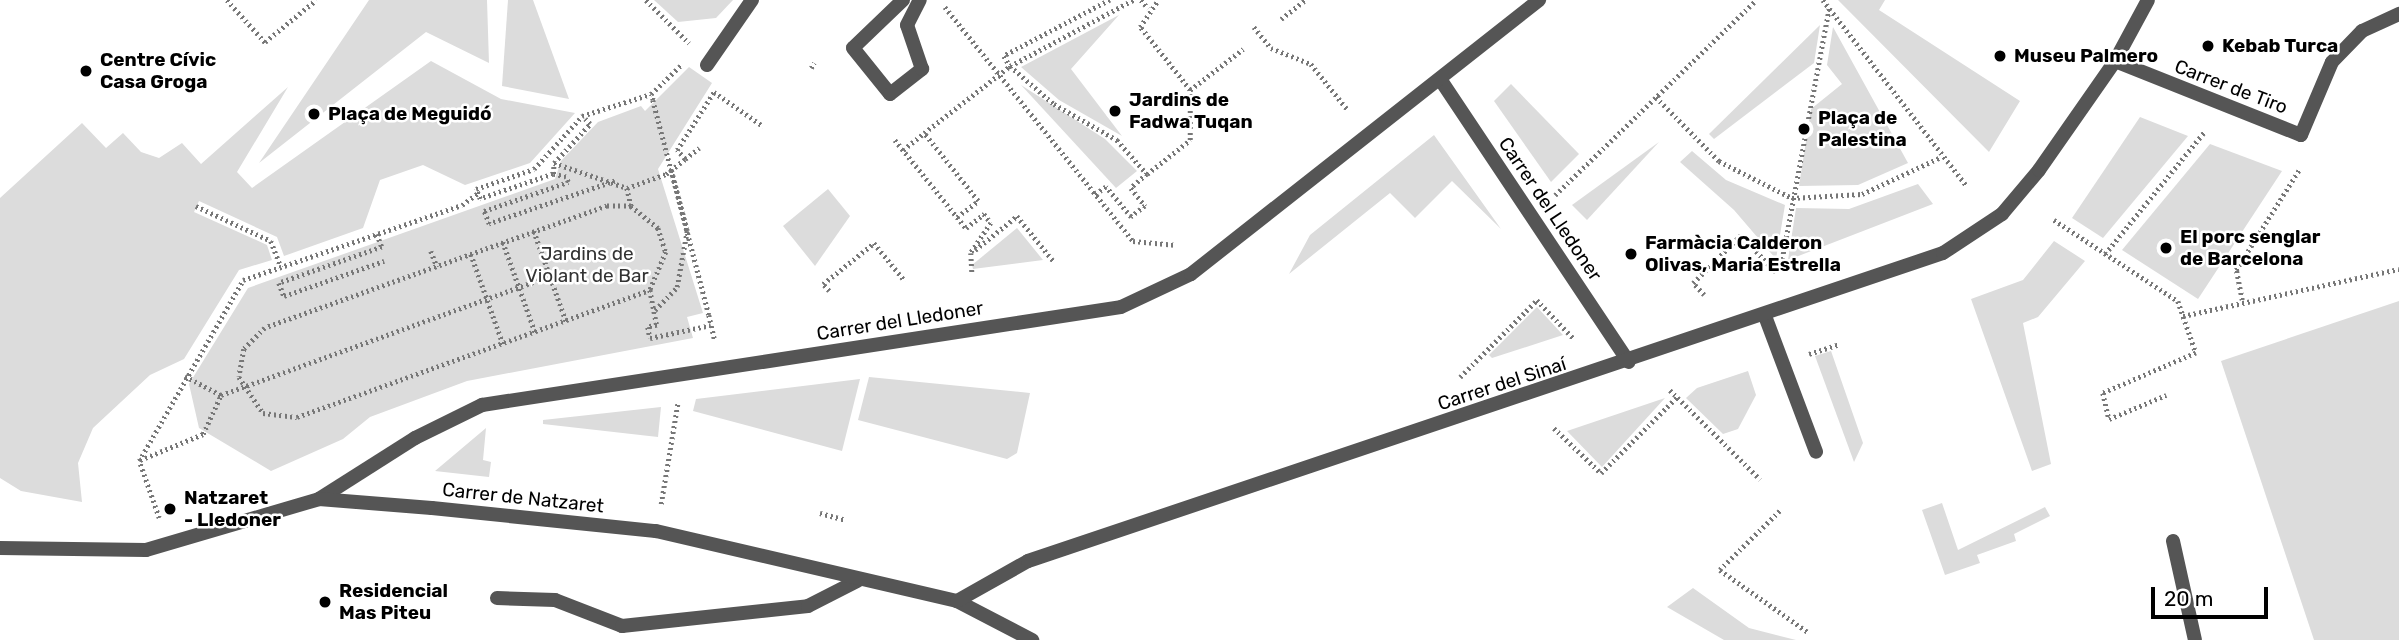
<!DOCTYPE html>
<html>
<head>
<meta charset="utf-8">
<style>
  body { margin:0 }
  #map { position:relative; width:2399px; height:640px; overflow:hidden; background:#fff; font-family:Rubik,sans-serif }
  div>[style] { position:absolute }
  .green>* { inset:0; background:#dcdcdc }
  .path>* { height:4.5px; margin-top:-2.25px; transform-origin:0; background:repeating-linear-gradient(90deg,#777 0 2px,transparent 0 5.5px) }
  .service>* { height:14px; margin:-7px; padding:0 7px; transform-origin:7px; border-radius:7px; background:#555 }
  .minor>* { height:14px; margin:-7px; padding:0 7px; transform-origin:7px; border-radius:7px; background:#555 }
  .path-bridge>* { height:4.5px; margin-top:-2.25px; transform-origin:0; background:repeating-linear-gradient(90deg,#777 0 2px,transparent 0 5.5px) }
  .dots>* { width:19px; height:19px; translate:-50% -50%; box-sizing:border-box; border:4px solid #fff; border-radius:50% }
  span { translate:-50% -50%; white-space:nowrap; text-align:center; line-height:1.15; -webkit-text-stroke:5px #fff; paint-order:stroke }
  .poi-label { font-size:19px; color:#000; font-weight:700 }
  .left { translate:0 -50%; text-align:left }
  .street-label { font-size:19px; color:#000 }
  .park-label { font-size:19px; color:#333 }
  .scale { position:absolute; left:2151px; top:587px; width:117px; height:32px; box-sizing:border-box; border:4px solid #000; border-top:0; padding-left:9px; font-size:21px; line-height:24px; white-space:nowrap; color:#000; -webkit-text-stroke:5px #fff; paint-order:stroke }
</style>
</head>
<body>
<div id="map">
  <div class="green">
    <i style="clip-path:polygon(369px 0,487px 0,489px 63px,426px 32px,259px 163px)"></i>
    <i style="clip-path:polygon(508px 0,533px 0,569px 99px,502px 86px)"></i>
    <i style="clip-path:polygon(654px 0,733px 0,716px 18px,678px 22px)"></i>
    <i style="clip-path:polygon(1838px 0,1885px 0,1879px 10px,2020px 101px,1989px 152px)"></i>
    <i style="clip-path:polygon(1119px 15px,1071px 69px,1122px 136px,1059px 100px,1021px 67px)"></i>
    <i style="clip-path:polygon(1820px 25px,1814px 63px,1714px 139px,1709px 134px)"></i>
    <i style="clip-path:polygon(1833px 27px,1908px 163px,1858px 185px,1799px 186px,1811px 109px,1842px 84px,1827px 65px)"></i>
    <i style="clip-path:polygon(431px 61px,501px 99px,575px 113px,530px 163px,465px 185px,423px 165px,380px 180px,363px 228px,284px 256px,277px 237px,199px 201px,194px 212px,267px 245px,272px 260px,239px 270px,184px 359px,150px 375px,93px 428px,78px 463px,82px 502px,21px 491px,0 478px,0 198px,82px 123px,106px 148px,123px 133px,141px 152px,159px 158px,182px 143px,201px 164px,288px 87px,237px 172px,252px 188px)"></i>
    <i style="clip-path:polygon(689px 67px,712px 83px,658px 169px,703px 313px,687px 317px,693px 338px,467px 381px,370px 417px,343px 439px,271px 471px,199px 428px,189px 384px,248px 288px,555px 179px,561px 161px,598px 122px,641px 106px,645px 111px)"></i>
    <i style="clip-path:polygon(1511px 84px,1579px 154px,1551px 182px,1494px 101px)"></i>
    <i style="clip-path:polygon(1021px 85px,1105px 139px,1137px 171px,1116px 188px)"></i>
    <i style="clip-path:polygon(2140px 117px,2188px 136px,2103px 238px,2072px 218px)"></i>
    <i style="clip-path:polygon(1434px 135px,1501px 229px,1452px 181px,1415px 218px,1390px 193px,1289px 274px,1310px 235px)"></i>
    <i style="clip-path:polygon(1659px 142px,1587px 220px,1572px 205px)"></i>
    <i style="clip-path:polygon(2210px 144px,2282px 171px,2198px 299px,2122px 250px)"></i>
    <i style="clip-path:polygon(1692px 151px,1726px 180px,1785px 205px,1776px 259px,1734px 210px,1680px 162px)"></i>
    <i style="clip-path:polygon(1918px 184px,1933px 204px,1788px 260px,1796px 208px,1849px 209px)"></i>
    <i style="clip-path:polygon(828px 189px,850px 216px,815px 266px,783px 226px)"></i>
    <i style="clip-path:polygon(1017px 228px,1043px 260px,973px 269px,972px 265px)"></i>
    <i style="clip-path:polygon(2054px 241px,2085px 261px,2038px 317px,2023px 323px,2051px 464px,2032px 471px,1971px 299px,2023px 280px)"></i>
    <i style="clip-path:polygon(2399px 301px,2399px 640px,2314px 640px,2221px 361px)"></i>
    <i style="clip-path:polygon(1537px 307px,1563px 335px,1492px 358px,1489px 355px)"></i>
    <i style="clip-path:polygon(1831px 351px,1863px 443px,1854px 462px,1815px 356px)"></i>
    <i style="clip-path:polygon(1748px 371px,1756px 395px,1738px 429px,1723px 434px,1686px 398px,1697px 388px)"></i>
    <i style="clip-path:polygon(869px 377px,1030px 393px,1017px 453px,1007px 459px,858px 420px)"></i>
    <i style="clip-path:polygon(860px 379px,842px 451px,693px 411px,696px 399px)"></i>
    <i style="clip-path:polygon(1665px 398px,1602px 467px,1567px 431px)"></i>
    <i style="clip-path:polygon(661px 407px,658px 437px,543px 424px,543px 420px)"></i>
    <i style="clip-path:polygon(486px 428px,483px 460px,491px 462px,489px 477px,435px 471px)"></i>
    <i style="clip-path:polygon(1942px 503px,1958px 550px,2045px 507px,2050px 516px,2014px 534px,2016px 541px,1977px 555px,1980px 563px,1945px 575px,1922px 510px)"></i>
    <i style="clip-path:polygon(1693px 588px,1749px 628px,1796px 640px,1724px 640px,1667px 607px)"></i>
  </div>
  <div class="path">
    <i style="left:227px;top:0;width:57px;rotate:47.9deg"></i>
    <i style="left:265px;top:42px;width:66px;rotate:-39.5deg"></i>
    <i style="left:646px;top:0;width:61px;rotate:45deg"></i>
    <i style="left:1110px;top:0;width:120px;rotate:152.2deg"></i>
    <i style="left:1004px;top:56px;width:12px;rotate:59deg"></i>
    <i style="left:1010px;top:66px;width:140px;rotate:-28.2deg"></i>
    <i style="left:1141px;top:0;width:11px;rotate:49deg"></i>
    <i style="left:1823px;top:0;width:235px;rotate:52.3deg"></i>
    <i style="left:945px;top:7px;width:300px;rotate:51.2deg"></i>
    <i style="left:1133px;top:241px;width:44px;rotate:5.2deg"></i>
    <i style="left:1281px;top:19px;width:31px;rotate:-38deg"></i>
    <i style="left:1271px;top:48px;width:43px;rotate:21.8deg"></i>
    <i style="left:1311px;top:64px;width:58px;rotate:51.3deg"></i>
    <i style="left:811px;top:68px;width:6px;rotate:-59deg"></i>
    <i style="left:1190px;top:90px;width:67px;rotate:-37.7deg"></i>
    <i style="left:1656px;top:97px;width:90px;rotate:45.5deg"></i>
    <i style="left:1719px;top:161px;width:82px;rotate:26.9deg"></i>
    <i style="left:1792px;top:198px;width:70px;rotate:-3.3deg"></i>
    <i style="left:1862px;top:194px;width:85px;rotate:-25.1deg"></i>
    <i style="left:653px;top:100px;width:6px;rotate:-108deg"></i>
    <i style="left:651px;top:94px;width:42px;rotate:-44deg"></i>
    <i style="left:895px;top:140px;width:113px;rotate:51.1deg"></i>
    <i style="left:966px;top:228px;width:23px;rotate:-38deg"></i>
    <i style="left:984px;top:214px;width:11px;rotate:52deg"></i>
    <i style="left:991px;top:223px;width:36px;rotate:124deg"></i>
    <i style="left:971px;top:253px;width:20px;rotate:87deg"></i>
    <i style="left:903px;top:150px;width:27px;rotate:-39deg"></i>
    <i style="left:685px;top:159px;width:18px;rotate:-38deg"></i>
    <i style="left:554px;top:163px;width:77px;rotate:18.9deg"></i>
    <i style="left:627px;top:188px;width:41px;rotate:-19.7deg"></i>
    <i style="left:666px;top:174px;width:24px;rotate:-38deg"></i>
    <i style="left:685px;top:159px;width:12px;rotate:-132deg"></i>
    <i style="left:677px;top:150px;width:69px;rotate:-57.5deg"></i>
    <i style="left:714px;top:92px;width:60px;rotate:34.8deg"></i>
    <i style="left:553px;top:174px;width:11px;rotate:-85deg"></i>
    <i style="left:554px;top:163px;width:53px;rotate:-47.3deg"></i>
    <i style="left:590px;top:124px;width:7px;rotate:-135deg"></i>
    <i style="left:1147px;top:174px;width:55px;rotate:-38.3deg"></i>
    <i style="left:1190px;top:140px;width:50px;rotate:-90deg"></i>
    <i style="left:1190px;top:90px;width:80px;rotate:-128.4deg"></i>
    <i style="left:1140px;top:27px;width:32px;rotate:-56deg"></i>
    <i style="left:615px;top:181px;width:133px;rotate:161.2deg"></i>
    <i style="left:489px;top:224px;width:14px;rotate:-111deg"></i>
    <i style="left:484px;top:211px;width:89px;rotate:-19deg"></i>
    <i style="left:568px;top:182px;width:5px;rotate:-112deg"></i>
    <i style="left:566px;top:177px;width:13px;rotate:-167deg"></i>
    <i style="left:553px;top:174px;width:77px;rotate:161.1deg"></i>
    <i style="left:480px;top:199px;width:11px;rotate:-112deg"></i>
    <i style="left:476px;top:189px;width:61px;rotate:-19deg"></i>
    <i style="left:534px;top:169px;width:72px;rotate:-47.8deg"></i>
    <i style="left:582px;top:116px;width:72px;rotate:-17.7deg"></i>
    <i style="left:627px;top:188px;width:18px;rotate:77deg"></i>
    <i style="left:631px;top:206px;width:35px;rotate:39deg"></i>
    <i style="left:658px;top:228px;width:25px;rotate:72deg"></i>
    <i style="left:666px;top:252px;width:41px;rotate:112.8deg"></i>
    <i style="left:650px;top:290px;width:36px;rotate:79deg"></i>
    <i style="left:657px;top:325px;width:9px;rotate:167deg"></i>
    <i style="left:648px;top:327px;width:11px;rotate:80deg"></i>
    <i style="left:650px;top:338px;width:62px;rotate:-12deg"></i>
    <i style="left:1555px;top:195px;width:280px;rotate:-44.1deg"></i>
    <i style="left:196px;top:206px;width:83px;rotate:25deg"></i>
    <i style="left:271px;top:241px;width:28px;rotate:69deg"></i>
    <i style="left:631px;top:206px;width:24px;rotate:180deg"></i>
    <i style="left:607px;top:206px;width:363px;rotate:160.4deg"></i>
    <i style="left:265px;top:328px;width:30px;rotate:135deg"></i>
    <i style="left:244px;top:349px;width:28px;rotate:100deg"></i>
    <i style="left:239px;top:377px;width:43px;rotate:56.3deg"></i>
    <i style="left:263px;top:413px;width:34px;rotate:7deg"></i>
    <i style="left:297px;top:417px;width:375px;rotate:-19.8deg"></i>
    <i style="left:957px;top:217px;width:26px;rotate:-37deg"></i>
    <i style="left:978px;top:201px;width:87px;rotate:-128.5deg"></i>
    <i style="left:924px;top:133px;width:109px;rotate:-37.9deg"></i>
    <i style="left:1010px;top:66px;width:58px;rotate:40.8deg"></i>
    <i style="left:1054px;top:104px;width:73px;rotate:29.7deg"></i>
    <i style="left:1117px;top:140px;width:45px;rotate:48.6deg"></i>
    <i style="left:1147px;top:174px;width:21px;rotate:139deg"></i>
    <i style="left:1131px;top:188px;width:23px;rotate:52deg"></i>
    <i style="left:1145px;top:206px;width:18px;rotate:142deg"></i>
    <i style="left:1131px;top:217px;width:39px;rotate:-130deg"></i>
    <i style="left:1106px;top:187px;width:14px;rotate:144deg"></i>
    <i style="left:2054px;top:220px;width:148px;rotate:33.2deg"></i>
    <i style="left:2178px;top:301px;width:55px;rotate:70.9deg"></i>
    <i style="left:2196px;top:353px;width:101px;rotate:156.7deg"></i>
    <i style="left:2103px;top:393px;width:27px;rotate:77deg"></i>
    <i style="left:2109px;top:419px;width:62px;rotate:-22.8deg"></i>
    <i style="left:534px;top:231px;width:96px;rotate:70.4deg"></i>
    <i style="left:377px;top:234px;width:14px;rotate:69deg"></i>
    <i style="left:382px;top:247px;width:109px;rotate:160.7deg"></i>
    <i style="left:279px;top:283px;width:14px;rotate:69deg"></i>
    <i style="left:284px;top:296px;width:106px;rotate:-19.3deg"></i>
    <i style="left:503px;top:242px;width:96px;rotate:70.4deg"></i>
    <i style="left:975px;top:250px;width:54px;rotate:-39deg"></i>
    <i style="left:1017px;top:216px;width:60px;rotate:51deg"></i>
    <i style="left:431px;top:251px;width:17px;rotate:69deg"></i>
    <i style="left:471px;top:254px;width:96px;rotate:70.4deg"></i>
    <i style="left:2105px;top:254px;width:157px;rotate:-50.9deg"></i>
    <i style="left:1780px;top:270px;width:267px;rotate:-79.4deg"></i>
    <i style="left:829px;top:291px;width:9px;rotate:-131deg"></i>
    <i style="left:823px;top:284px;width:65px;rotate:-38.8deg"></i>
    <i style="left:874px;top:243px;width:49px;rotate:50.8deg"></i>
    <i style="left:1704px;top:295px;width:16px;rotate:-133deg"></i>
    <i style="left:1693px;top:283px;width:68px;rotate:-45deg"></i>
    <i style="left:1741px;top:235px;width:51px;rotate:46.6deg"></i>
    <i style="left:2242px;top:300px;width:31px;rotate:-101deg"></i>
    <i style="left:2236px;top:270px;width:118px;rotate:-57.8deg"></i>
    <i style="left:655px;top:310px;width:32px;rotate:-46deg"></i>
    <i style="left:677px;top:287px;width:57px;rotate:-79.9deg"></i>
    <i style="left:687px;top:231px;width:63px;rotate:-104.7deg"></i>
    <i style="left:709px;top:315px;width:26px;rotate:77deg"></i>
    <i style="left:2183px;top:316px;width:221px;rotate:-12.3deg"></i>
    <i style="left:1809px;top:354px;width:32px;rotate:-18deg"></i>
    <i style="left:185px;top:376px;width:41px;rotate:27.8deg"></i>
    <i style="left:1460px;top:377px;width:109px;rotate:-45deg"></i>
    <i style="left:1537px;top:300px;width:54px;rotate:46.5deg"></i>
    <i style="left:1670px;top:390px;width:127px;rotate:44.7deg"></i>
    <i style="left:1554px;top:428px;width:65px;rotate:43.8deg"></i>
    <i style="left:1601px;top:473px;width:107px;rotate:-45deg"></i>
    <i style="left:140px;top:460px;width:68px;rotate:-22.4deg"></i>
    <i style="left:203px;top:434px;width:43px;rotate:-65.2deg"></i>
    <i style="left:221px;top:395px;width:350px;rotate:-19.9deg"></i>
    <i style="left:661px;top:504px;width:104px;rotate:-80.6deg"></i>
    <i style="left:1780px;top:511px;width:84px;rotate:135.5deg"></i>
    <i style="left:1720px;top:570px;width:108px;rotate:35.2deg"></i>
    <i style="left:820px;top:513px;width:27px;rotate:15deg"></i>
    <i style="left:159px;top:518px;width:60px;rotate:-109.3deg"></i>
    <i style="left:139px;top:461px;width:209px;rotate:-60.1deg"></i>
    <i style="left:243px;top:280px;width:231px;rotate:-18.9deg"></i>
    <i style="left:462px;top:205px;width:20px;rotate:-37deg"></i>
  </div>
  <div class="service">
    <i style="left:707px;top:65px;width:79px;rotate:-55.3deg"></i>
    <i style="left:497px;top:598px;width:58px;rotate:2deg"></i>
    <i style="left:555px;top:600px;width:72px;rotate:21.2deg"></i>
    <i style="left:622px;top:626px;width:187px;rotate:-6.1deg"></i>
    <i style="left:808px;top:606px;width:55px;rotate:-27deg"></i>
  </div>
  <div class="minor">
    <i style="left:903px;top:0;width:69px;rotate:136.2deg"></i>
    <i style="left:853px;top:48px;width:59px;rotate:51.2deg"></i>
    <i style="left:890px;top:94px;width:41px;rotate:-38deg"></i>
    <i style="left:922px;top:69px;width:46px;rotate:-108.8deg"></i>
    <i style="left:907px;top:25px;width:28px;rotate:-63deg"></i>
    <i style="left:2115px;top:61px;width:200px;rotate:21.7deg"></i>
    <i style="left:2301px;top:135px;width:79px;rotate:-67deg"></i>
    <i style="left:2332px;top:62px;width:43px;rotate:-45.9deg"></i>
    <i style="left:2362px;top:31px;width:41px;rotate:-24.7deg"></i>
    <i style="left:1440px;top:79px;width:340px;rotate:56.3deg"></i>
    <i style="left:1765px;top:316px;width:145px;rotate:69.4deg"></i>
    <i style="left:319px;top:499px;width:114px;rotate:-32.4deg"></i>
    <i style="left:415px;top:438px;width:75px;rotate:-26.2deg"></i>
    <i style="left:482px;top:405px;width:646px;rotate:-8.72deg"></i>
    <i style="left:1121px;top:307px;width:77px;rotate:-25.2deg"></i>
    <i style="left:1191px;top:274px;width:443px;rotate:-38.2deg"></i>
    <i style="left:2173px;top:541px;width:101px;rotate:77.5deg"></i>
    <i style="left:0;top:548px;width:146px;rotate:0.8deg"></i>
    <i style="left:146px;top:550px;width:180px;rotate:-16.4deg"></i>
    <i style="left:319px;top:499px;width:113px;rotate:4.6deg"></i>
    <i style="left:432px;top:508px;width:225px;rotate:5.9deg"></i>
    <i style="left:656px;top:531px;width:309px;rotate:13.1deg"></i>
    <i style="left:957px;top:601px;width:85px;rotate:27.5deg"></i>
    <i style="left:957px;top:601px;width:81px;rotate:-29.4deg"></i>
    <i style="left:1028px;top:561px;width:965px;rotate:-18.6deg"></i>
    <i style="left:1943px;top:253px;width:71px;rotate:-33.5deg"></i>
    <i style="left:2002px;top:214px;width:57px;rotate:-49.9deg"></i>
    <i style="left:2039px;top:170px;width:133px;rotate:-55.1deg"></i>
    <i style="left:2115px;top:61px;width:69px;rotate:-61.6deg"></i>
  </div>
  <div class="path-bridge">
    <i style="left:1254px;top:27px;width:27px;rotate:51deg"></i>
    <i style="left:653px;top:100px;width:222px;rotate:75.4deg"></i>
  </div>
  <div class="dots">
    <i style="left:2208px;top:46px;background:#000"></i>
    <i style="left:2000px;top:56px;background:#000"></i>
    <i style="left:86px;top:71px;background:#000"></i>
    <i style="left:1115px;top:111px;background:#000"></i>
    <i style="left:314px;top:114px;background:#000"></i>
    <i style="left:1804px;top:129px;background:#000"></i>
    <i style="left:2166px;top:248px;background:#000"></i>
    <i style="left:1631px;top:254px;background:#000"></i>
    <i style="left:170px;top:509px;background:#000"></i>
    <i style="left:325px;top:602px;background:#000"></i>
  </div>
  <div class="poi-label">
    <span class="left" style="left:2222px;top:46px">Kebab Turca</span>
    <span class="left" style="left:2014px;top:56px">Museu Palmero</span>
    <span class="left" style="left:100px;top:71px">Centre Cívic<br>Casa Groga</span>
    <span class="left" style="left:1129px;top:111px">Jardins de<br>Fadwa Tuqan</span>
    <span class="left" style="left:328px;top:114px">Plaça de Meguidó</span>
    <span class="left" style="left:1818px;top:129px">Plaça de<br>Palestina</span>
    <span class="left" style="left:2180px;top:248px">El porc senglar<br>de Barcelona</span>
    <span class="left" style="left:1645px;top:254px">Farmàcia Calderon<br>Olivas, Maria Estrella</span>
    <span class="left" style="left:184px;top:509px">Natzaret<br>- Lledoner</span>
    <span class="left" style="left:339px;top:602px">Residencial<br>Mas Piteu</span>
  </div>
  <div class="street-label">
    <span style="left:2231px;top:87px;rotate:21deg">Carrer de Tiro</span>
    <span style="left:1550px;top:209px;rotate:56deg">Carrer del Lledoner</span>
    <span style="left:900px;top:321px;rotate:-9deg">Carrer del Lledoner</span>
    <span style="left:1502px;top:384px;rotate:-18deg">Carrer del Sinaí</span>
    <span style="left:523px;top:498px;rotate:6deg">Carrer de Natzaret</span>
  </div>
  <div class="park-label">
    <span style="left:587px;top:265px">Jardins de<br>Violant de Bar</span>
  </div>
  <div class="scale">20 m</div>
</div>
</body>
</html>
